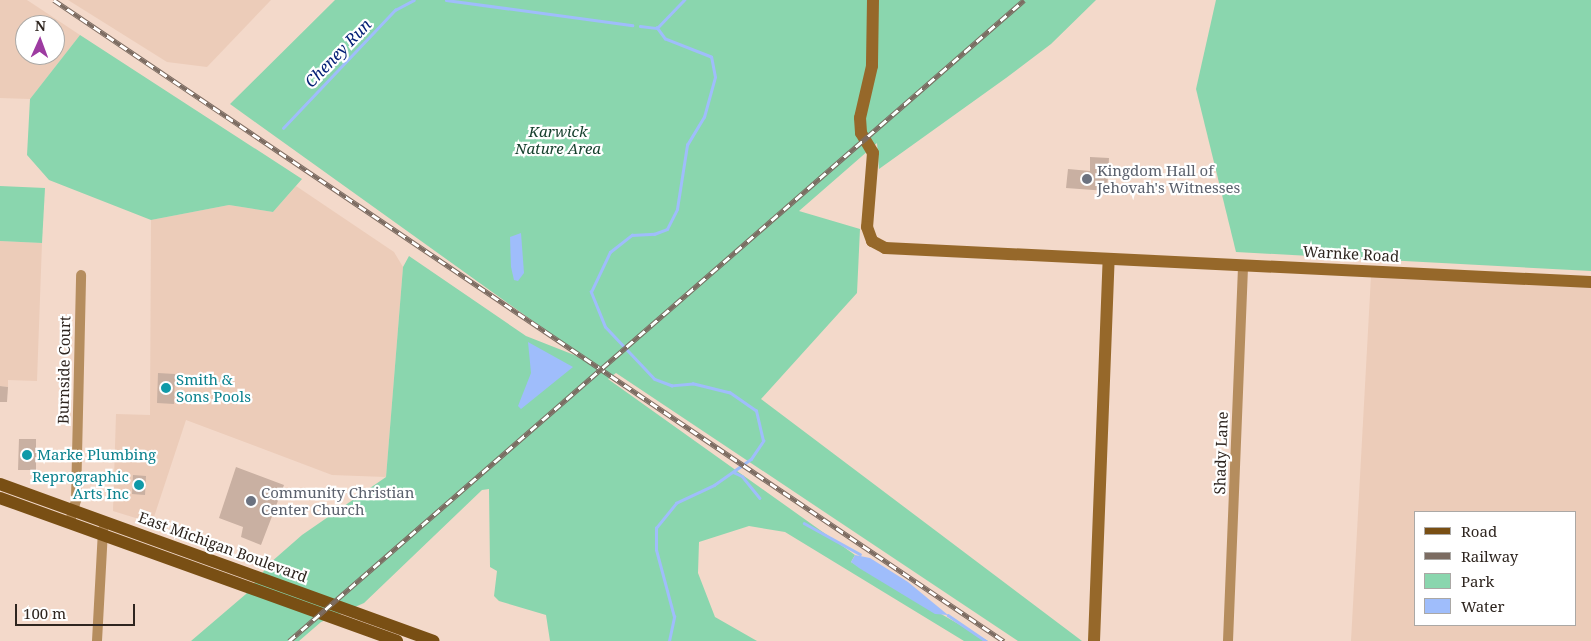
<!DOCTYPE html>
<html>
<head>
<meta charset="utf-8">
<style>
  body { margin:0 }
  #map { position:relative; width:1591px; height:641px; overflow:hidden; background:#f3d9ca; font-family:"Noto Serif",serif }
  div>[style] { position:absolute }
  .built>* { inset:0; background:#ecccb9 }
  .green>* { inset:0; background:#8ad6ae }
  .water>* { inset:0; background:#9fbdfb }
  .stream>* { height:2.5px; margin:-1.25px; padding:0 1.25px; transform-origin:1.25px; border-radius:1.25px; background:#9fbdfb }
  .building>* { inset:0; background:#c9b0a2 }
  .street>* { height:10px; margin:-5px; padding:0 5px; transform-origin:5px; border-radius:5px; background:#b58d5e }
  .secondary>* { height:12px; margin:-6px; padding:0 6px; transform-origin:6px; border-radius:6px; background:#96682a }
  .primary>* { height:12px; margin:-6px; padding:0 6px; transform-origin:6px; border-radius:6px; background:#794f14 }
  .rail>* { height:4.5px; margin-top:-2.25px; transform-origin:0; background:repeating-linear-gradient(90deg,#fff 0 8px,#7c6c62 0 16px); box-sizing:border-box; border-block:1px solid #7c6c62 }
  .dots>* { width:14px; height:14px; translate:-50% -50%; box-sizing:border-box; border:2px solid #fff; border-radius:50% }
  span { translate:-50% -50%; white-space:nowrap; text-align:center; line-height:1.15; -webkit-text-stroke:4.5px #fff; paint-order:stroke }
  .park-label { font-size:15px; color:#17412e; font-style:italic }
  .worship-label { font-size:15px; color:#5b616d }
  .left { translate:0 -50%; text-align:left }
  .street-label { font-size:15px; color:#2e251f }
  .culture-label { font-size:15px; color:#0d838f }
  .right { translate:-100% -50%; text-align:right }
  .water-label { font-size:16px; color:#052076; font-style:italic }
  .legend { position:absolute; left:1414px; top:511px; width:162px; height:115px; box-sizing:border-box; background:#fff; border:1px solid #aba8a5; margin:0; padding:6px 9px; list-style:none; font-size:15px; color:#2e251f }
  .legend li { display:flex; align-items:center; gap:10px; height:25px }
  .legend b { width:25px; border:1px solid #aba8a5 }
  .north { position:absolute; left:15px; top:15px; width:50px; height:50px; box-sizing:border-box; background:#fff; border:1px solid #aba8a5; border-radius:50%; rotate:2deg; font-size:14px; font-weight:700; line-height:20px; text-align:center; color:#2e251f }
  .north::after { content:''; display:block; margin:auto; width:18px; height:22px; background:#9d3ba1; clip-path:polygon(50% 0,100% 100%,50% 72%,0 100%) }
  .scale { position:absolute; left:15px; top:604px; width:120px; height:22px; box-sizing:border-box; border:2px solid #2e251f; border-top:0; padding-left:6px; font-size:15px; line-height:18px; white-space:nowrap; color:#2e251f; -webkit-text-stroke:4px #fff; paint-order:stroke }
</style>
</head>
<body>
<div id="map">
  <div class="built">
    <i style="clip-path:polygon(evenodd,0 0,27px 0,80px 35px,30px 99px,0 98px,0 0,25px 25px,55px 25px,55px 55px,25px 55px,25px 25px)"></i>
    <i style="clip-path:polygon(68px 0,271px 0,207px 67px,167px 62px)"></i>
    <i style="clip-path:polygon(296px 186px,394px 252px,403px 267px,386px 477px,332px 475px,186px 420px,152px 523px,113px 511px,116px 414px,150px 415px,151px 220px,229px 205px,273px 212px)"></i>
    <i style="clip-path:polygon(0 241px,42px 243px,37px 381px,8px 380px,8px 387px,0 386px)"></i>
    <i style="clip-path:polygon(evenodd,1371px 276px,1591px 286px,1591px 641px,1351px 641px,1371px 276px,1415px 512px,1575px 512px,1575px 625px,1415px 625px,1415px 512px)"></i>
  </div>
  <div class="green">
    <i style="clip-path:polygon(335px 0,1096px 0,1051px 44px,1006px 78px,879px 169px,877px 143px,799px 211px,860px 229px,857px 293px,761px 399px,1082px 641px,1018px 641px,616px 373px,608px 379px,855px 555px,851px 562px,988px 641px,964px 641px,785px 532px,749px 526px,699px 542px,698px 573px,715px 617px,757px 641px,550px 641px,546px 615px,499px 601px,494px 596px,497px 571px,490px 567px,489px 489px,482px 490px,364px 603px,321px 622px,299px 641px,191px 641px,246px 594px,270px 563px,302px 535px,386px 477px,403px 267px,409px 256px,526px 336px,587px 360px,230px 104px)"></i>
    <i style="clip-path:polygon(1216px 0,1591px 0,1591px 271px,1236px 252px,1196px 89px)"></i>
    <i style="clip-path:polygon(80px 35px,302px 179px,273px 212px,229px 205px,151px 220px,49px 180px,27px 155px,30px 99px)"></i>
    <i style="clip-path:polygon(0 186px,45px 188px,42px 243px,0 241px)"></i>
  </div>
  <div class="water">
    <i style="clip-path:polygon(521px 233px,524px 273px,518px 281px,514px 280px,511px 267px,510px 237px)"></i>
    <i style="clip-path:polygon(528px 342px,573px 367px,521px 409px,518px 406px,531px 373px)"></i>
    <i style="clip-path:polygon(855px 555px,870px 558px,908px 582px,948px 615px,935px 614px,859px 568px,851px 562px)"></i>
  </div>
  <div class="stream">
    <i style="left:446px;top:0;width:188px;rotate:7.7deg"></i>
    <i style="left:640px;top:26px;width:17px;rotate:7deg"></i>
    <i style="left:283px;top:128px;width:163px;rotate:-46.5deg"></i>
    <i style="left:395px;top:10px;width:21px;rotate:-28deg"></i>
    <i style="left:733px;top:472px;width:10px;rotate:24deg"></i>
    <i style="left:742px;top:476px;width:28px;rotate:51deg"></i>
    <i style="left:804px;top:523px;width:64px;rotate:29deg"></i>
    <i style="left:948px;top:615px;width:46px;rotate:34.4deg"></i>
    <i style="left:669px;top:641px;width:25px;rotate:-78deg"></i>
    <i style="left:674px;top:617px;width:69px;rotate:-105deg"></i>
    <i style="left:656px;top:550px;width:22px;rotate:-90deg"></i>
    <i style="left:656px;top:528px;width:32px;rotate:-51deg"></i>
    <i style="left:676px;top:503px;width:42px;rotate:-25.3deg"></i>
    <i style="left:714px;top:485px;width:45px;rotate:-35.1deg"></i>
    <i style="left:751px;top:459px;width:22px;rotate:-56deg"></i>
    <i style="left:763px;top:441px;width:31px;rotate:-103deg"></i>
    <i style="left:756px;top:411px;width:32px;rotate:-145deg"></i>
    <i style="left:730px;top:393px;width:38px;rotate:-166deg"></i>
    <i style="left:693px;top:384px;width:21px;rotate:175deg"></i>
    <i style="left:672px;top:386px;width:19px;rotate:-159deg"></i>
    <i style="left:654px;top:379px;width:71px;rotate:-133.3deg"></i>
    <i style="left:605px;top:327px;width:38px;rotate:-112deg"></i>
    <i style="left:591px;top:292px;width:44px;rotate:-64.6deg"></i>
    <i style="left:610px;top:252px;width:28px;rotate:-38deg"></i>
    <i style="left:632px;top:235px;width:22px;rotate:-3deg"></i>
    <i style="left:654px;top:234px;width:14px;rotate:-21deg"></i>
    <i style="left:667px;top:229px;width:22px;rotate:-63deg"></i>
    <i style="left:677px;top:209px;width:65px;rotate:-81.1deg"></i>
    <i style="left:687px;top:145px;width:33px;rotate:-59deg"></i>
    <i style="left:704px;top:117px;width:41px;rotate:-74.6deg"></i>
    <i style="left:715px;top:77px;width:20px;rotate:-101deg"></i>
    <i style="left:711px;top:57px;width:49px;rotate:-158.6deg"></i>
    <i style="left:665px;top:39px;width:14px;rotate:-126deg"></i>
    <i style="left:657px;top:28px;width:39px;rotate:-46deg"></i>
  </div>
  <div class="building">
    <i style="clip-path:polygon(1090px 157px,1109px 158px,1107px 191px,1066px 188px,1068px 169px,1090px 171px)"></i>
    <i style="clip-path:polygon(158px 373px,175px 374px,174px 404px,157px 403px)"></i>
    <i style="clip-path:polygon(0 386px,8px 387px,7px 402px,0 402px)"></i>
    <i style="clip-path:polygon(19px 439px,36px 439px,36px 470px,18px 470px)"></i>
    <i style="clip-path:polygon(236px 467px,284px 485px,261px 545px,241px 537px,243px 527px,219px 518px)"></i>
    <i style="clip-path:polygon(133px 475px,146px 476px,145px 495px,132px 494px)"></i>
  </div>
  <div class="street">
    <i style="left:71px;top:518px;width:19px;rotate:-74deg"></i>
    <i style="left:76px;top:500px;width:225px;rotate:-88.7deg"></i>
    <i style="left:97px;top:641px;width:112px;rotate:-86.9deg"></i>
    <i style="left:1228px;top:641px;width:375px;rotate:-87.7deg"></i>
  </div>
  <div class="secondary">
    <i style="left:873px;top:0;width:66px;rotate:90.9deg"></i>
    <i style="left:872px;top:66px;width:53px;rotate:103deg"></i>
    <i style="left:860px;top:118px;width:15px;rotate:86deg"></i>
    <i style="left:861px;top:133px;width:23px;rotate:59deg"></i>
    <i style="left:873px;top:153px;width:74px;rotate:94.6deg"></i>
    <i style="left:867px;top:227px;width:15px;rotate:70deg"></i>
    <i style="left:872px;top:241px;width:15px;rotate:28deg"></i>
    <i style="left:885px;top:248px;width:707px;rotate:2.76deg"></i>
    <i style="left:1094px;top:641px;width:382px;rotate:-87.8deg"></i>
  </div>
  <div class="primary">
    <i style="left:0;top:484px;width:461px;rotate:19.9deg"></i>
    <i style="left:0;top:498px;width:422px;rotate:19.8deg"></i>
  </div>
  <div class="rail">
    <i style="left:54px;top:0;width:1146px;rotate:34.01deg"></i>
    <i style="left:289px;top:641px;width:975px;rotate:-41.09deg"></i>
  </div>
  <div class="dots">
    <i style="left:1087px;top:179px;background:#6b7280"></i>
    <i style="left:166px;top:388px;background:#0f9aa8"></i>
    <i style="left:27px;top:455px;background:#0f9aa8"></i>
    <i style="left:139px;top:485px;background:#0f9aa8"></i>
    <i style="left:251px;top:501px;background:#6b7280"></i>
  </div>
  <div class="park-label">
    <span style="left:558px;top:140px">Karwick<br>Nature Area</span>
  </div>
  <div class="worship-label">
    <span class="left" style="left:1097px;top:179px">Kingdom Hall of<br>Jehovah's Witnesses</span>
    <span class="left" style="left:261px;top:501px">Community Christian<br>Center Church</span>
  </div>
  <div class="street-label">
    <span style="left:1351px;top:254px;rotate:3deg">Warnke Road</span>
    <span style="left:64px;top:370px;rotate:-89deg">Burnside Court</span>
    <span style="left:1221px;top:453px;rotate:-88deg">Shady Lane</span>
    <span style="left:223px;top:547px;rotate:20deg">East Michigan Boulevard</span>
  </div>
  <div class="culture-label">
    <span class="left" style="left:176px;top:388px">Smith &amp;<br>Sons Pools</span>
    <span class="left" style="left:37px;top:455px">Marke Plumbing</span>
    <span class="right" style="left:129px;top:485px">Reprographic<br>Arts Inc</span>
  </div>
  <div class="water-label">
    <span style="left:338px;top:53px;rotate:-46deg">Cheney Run</span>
  </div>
  <ul class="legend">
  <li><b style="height:6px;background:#794f14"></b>Road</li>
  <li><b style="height:6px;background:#7c6c62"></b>Railway</li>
  <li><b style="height:14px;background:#8ad6ae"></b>Park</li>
  <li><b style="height:14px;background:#9fbdfb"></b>Water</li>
  </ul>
  <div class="north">N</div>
  <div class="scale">100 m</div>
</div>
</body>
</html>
